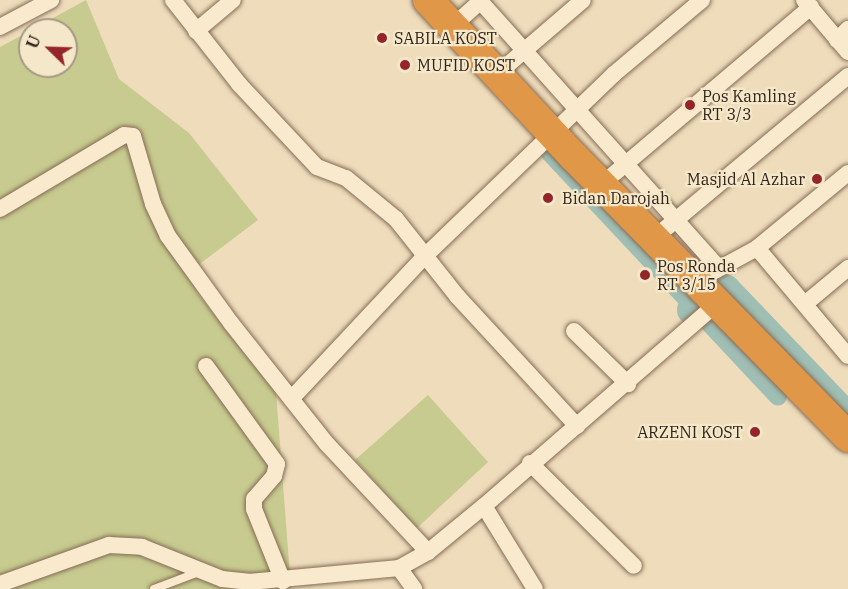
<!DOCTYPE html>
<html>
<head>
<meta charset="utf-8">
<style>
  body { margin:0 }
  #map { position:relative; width:848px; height:589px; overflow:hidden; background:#eedcbb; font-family:"IBM Plex Serif",serif }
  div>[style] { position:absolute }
  .green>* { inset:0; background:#c7cb8f }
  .canal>* { height:18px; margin:-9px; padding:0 9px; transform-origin:9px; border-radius:9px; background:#9fbeb4 }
  .river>* { height:30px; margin:-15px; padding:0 15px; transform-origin:15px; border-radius:15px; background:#9fbeb4 }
  .roads { filter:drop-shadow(0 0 2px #856c55) drop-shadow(0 0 2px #856c55) }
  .lane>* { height:8px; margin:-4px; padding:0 4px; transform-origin:4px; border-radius:4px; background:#f9eace }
  .street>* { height:16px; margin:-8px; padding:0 8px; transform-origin:8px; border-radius:8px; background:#f9eace }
  .highway>* { height:30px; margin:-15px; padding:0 15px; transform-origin:15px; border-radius:15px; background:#e19748 }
  .dots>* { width:16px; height:16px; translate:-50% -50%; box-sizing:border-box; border:3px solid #f5e7ca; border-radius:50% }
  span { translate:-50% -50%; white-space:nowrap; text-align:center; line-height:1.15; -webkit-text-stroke:4.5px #f5e7ca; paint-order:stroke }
  .poi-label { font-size:16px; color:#33251a }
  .left { translate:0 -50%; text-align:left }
  .right { translate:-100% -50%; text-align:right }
  .north { position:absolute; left:18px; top:18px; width:60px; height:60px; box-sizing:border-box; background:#f5e7ca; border:2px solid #a79984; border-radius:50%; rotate:293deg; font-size:16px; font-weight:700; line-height:24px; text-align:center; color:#33251a }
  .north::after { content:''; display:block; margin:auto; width:21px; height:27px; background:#94252a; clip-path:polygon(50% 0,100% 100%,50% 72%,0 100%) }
</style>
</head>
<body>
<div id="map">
  <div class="green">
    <i style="clip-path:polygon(86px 0,119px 79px,189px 133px,258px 220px,189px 272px,198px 294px,276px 392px,291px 589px,0 589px,0 47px,30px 31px,30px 66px,66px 66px,66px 30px,31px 30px)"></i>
    <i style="clip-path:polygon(428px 395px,488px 462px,417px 528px,355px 460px)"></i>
  </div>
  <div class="canal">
    <i style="left:549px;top:152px;width:335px;rotate:46.9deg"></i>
  </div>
  <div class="river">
    <i style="left:715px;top:290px;width:11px"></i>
    <i style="left:726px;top:290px;width:162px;rotate:46.3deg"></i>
    <i style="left:692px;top:310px;width:11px;rotate:-41deg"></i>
  </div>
  <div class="roads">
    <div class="lane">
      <i style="left:154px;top:589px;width:48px;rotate:-20.7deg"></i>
    </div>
    <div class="street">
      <i style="left:173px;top:0;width:107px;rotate:51.8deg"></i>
      <i style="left:239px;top:84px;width:114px;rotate:46.8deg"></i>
      <i style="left:317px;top:167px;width:31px;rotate:21deg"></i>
      <i style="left:346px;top:178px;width:65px;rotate:39.4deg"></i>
      <i style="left:396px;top:219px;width:98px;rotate:51.6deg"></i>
      <i style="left:457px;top:296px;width:177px;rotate:47.3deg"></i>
      <i style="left:804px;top:0;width:68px;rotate:49.8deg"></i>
      <i style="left:480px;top:1px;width:357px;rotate:48.2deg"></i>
      <i style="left:453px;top:26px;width:39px;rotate:-42deg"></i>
      <i style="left:0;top:27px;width:58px;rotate:-27.9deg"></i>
      <i style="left:196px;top:31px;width:48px;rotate:-40deg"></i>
      <i style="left:837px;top:40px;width:16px;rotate:-45deg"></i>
      <i style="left:497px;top:74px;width:113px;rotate:-40.7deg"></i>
      <i style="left:602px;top:184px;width:274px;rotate:-40.3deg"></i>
      <i style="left:0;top:209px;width:144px;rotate:-30.8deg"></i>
      <i style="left:124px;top:135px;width:9px;rotate:6deg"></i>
      <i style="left:133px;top:136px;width:71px;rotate:73.6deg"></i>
      <i style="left:153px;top:204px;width:35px;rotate:65deg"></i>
      <i style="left:168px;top:236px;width:107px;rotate:54.1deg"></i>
      <i style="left:231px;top:323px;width:154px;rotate:51.6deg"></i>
      <i style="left:327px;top:444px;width:148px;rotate:46.9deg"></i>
      <i style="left:653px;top:239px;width:254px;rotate:-39.9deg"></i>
      <i style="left:757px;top:248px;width:141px;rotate:49.9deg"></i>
      <i style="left:711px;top:273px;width:52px;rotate:-28.5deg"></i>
      <i style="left:757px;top:248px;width:118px;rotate:-39.5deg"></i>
      <i style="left:806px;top:303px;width:55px;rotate:-39.8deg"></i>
      <i style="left:574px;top:331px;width:76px;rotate:44.5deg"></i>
      <i style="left:206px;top:366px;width:121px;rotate:54.1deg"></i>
      <i style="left:277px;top:464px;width:12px;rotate:104deg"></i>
      <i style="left:274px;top:476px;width:30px;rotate:131deg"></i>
      <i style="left:254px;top:499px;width:10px;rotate:90deg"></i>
      <i style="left:254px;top:509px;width:78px;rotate:68.1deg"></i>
      <i style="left:292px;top:398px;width:196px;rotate:-46.9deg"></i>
      <i style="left:426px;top:255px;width:261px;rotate:-43.9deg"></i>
      <i style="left:614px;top:74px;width:115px;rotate:-40.1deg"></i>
      <i style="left:530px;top:463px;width:146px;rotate:44.7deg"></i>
      <i style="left:484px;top:506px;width:97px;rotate:58.4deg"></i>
      <i style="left:399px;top:568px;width:26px;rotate:54deg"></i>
      <i style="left:0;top:584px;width:116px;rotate:-19.7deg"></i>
      <i style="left:109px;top:545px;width:33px;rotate:3deg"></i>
      <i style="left:142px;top:547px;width:86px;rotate:21.8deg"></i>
      <i style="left:222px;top:579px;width:27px;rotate:6deg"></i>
      <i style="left:249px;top:582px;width:151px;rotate:-5.3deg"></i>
      <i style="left:399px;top:568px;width:33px;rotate:-29deg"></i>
      <i style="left:428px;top:552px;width:72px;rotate:-39.4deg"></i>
      <i style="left:484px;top:506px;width:308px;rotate:-41deg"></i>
    </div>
    <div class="highway">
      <i style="left:428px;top:0;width:214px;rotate:47.1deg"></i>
      <i style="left:574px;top:157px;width:392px;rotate:45.6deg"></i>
    </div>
  </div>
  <div class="dots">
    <i style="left:382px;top:38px;background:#94252a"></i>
    <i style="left:405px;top:65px;background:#94252a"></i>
    <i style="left:690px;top:105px;background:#94252a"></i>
    <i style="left:817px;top:179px;background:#94252a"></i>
    <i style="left:548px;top:198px;background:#94252a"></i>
    <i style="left:645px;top:275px;background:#94252a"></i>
    <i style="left:755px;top:432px;background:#94252a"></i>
  </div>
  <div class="poi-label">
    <span class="left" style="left:394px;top:38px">SABILA KOST</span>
    <span class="left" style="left:417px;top:65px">MUFID KOST</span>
    <span class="left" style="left:702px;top:105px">Pos Kamling<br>RT 3/3</span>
    <span class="right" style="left:805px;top:179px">Masjid Al Azhar</span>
    <span class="left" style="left:562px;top:198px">Bidan Darojah</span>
    <span class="left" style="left:657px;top:275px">Pos Ronda<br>RT 3/15</span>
    <span class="right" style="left:743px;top:432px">ARZENI KOST</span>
  </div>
  <div class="north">U</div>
</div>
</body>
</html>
